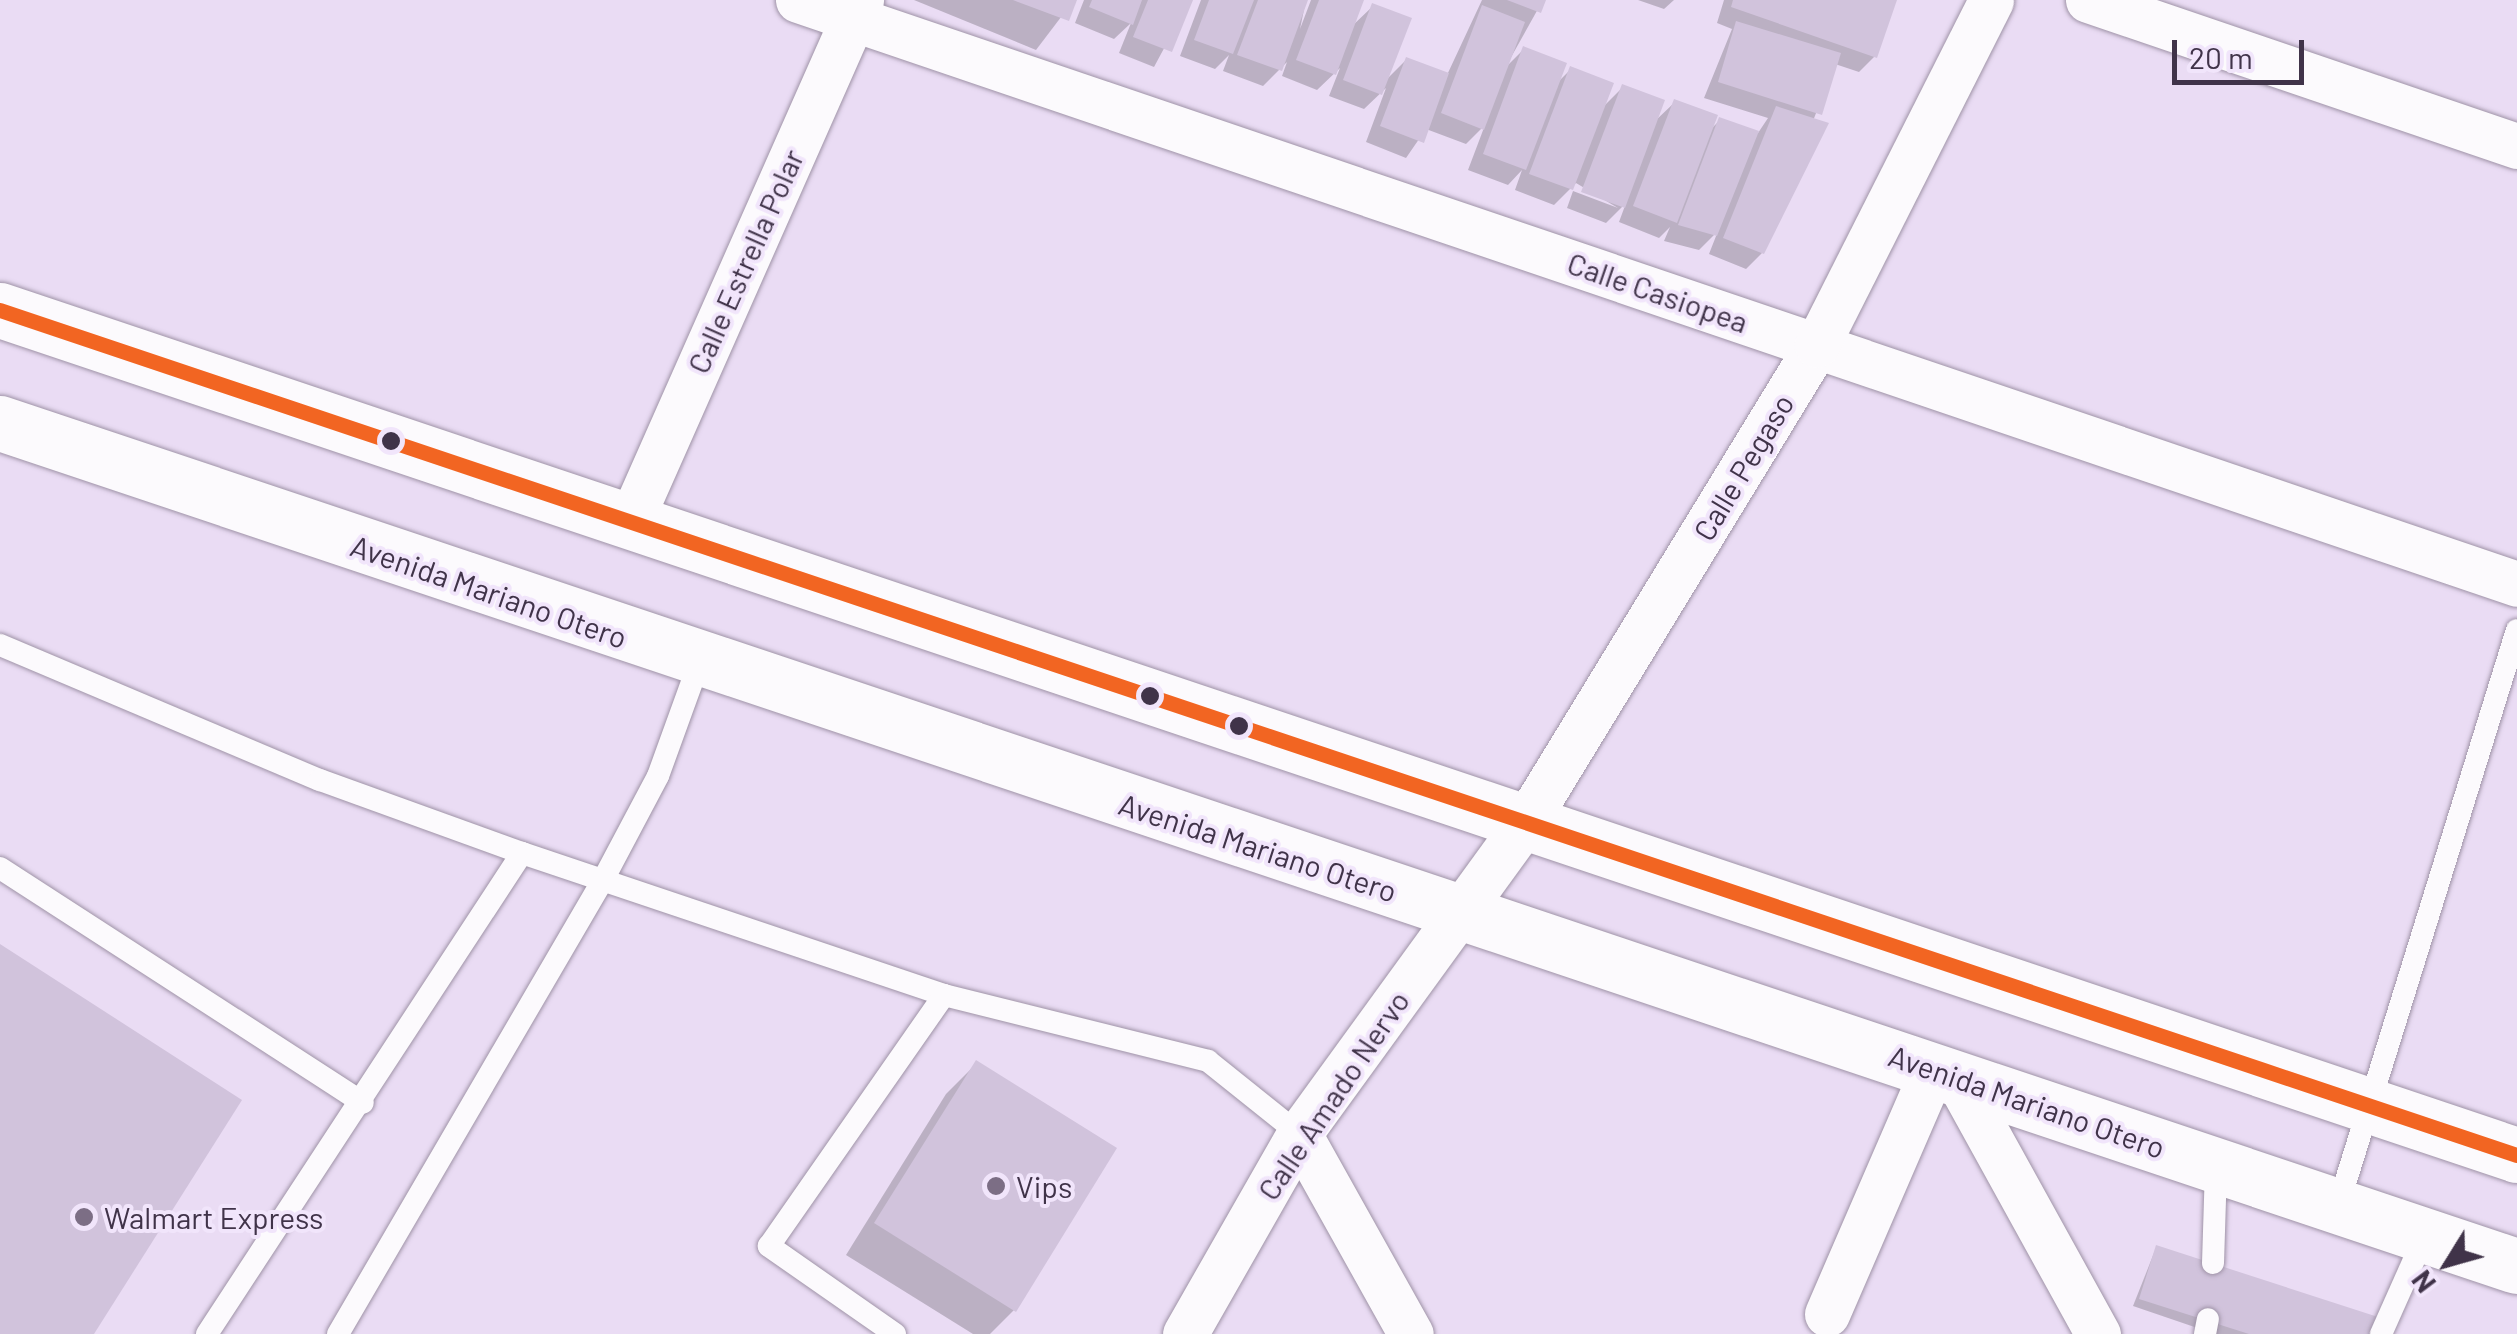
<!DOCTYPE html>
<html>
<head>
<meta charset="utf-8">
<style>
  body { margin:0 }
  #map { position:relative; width:2517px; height:1334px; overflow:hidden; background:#eadcf4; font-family:Barlow,sans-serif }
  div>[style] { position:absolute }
  .shadow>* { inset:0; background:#0003 }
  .building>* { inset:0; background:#d1c3dc }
  .roads { filter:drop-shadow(0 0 2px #9f93a7) drop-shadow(0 0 2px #9f93a7) }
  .lane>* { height:22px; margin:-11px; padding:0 11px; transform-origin:11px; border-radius:11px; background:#fcfafd }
  .street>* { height:45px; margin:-22.5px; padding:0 22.5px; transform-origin:22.5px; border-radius:22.5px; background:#fcfafd }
  .primary>* { height:55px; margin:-27.5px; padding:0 27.5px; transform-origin:27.5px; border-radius:27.5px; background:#fcfafd }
  .bus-1>* { height:15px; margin:-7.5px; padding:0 7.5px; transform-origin:7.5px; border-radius:7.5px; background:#f26522 }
  .dots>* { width:28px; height:28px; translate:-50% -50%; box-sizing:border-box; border:5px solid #f1e5fb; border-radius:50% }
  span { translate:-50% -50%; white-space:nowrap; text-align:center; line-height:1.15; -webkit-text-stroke:8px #f1e5fb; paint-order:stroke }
  .street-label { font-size:30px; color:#403349 }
  .poi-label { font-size:30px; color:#403349 }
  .left { translate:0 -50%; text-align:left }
  .north { position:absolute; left:2397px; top:1214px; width:100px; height:100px; -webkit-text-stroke:8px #f1e5fb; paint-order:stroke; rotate:233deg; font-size:28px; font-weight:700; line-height:40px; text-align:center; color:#403349 }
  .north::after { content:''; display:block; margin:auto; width:35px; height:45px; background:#403349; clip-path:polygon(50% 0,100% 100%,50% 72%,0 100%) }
  .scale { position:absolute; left:2172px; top:40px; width:132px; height:45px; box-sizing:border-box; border:5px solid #403349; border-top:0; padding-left:12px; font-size:30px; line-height:35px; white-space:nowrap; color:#403349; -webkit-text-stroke:8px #f1e5fb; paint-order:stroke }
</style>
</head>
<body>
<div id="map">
  <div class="shadow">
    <i style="clip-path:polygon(914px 0,1074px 0,1036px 50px)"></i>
    <i style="clip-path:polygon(1084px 0,1190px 0,1154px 67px,1119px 53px,1131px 23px,1114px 39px,1075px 23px)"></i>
    <i style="clip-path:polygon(1201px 0,1306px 0,1300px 29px,1311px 0,1361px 0,1350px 28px,1373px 6px,1385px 81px,1406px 60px,1447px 75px,1482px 0,1543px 0,1505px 68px,1524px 49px,1557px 83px,1571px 69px,1601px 109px,1623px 87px,1654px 122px,1675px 102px,1709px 131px,1720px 120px,1758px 133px,1768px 118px,1704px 98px,1732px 29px,1717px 23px,1724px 0,1894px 0,1875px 56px,1859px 72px,1835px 64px,1762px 253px,1746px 269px,1709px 254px,1718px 231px,1699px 250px,1664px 241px,1670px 227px,1659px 238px,1619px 222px,1626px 203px,1606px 223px,1567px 208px,1573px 191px,1618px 208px,1576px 183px,1554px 205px,1515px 190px,1522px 170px,1508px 185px,1468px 170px,1485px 125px,1466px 144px,1426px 129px,1406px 158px,1366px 142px,1386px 88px,1364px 109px,1329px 96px,1340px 68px,1317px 90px,1282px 76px,1287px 62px,1263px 86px,1223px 71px,1229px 55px,1215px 69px,1180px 56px)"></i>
    <i style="clip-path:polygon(1638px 0,1674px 0,1664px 9px)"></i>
    <i style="clip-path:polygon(976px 1064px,1014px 1310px,990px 1334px,973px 1334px,846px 1255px,946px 1094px)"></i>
    <i style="clip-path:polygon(2156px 1248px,2368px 1334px,2215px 1334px,2133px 1306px)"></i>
  </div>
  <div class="building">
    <i style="clip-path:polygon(1013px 0,1077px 0,1069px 21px)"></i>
    <i style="clip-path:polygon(1092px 0,1142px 0,1133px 25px,1089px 7px)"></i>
    <i style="clip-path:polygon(1148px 0,1193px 0,1172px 52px,1133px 37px)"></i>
    <i style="clip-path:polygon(1209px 0,1254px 0,1233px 54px,1194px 40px)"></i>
    <i style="clip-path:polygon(1258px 0,1308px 0,1282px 71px,1237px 55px)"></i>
    <i style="clip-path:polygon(1319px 0,1364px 0,1336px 75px,1296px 60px)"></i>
    <i style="clip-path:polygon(1507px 0,1546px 0,1541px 13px)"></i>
    <i style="clip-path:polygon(1733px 0,1897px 0,1877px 58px,1731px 7px)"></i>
    <i style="clip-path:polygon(1372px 3px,1412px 18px,1382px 95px,1343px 80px)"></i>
    <i style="clip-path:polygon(1482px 5px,1525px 22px,1484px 130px,1441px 113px)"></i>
    <i style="clip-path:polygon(1736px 21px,1841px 53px,1822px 115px,1718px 82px)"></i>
    <i style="clip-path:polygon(1523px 46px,1567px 63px,1526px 170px,1483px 154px)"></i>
    <i style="clip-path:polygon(1406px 57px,1449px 73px,1424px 143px,1380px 126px)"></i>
    <i style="clip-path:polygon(1570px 66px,1614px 83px,1573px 190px,1529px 174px)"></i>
    <i style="clip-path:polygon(1622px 84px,1665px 100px,1625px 208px,1581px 192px)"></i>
    <i style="clip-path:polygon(1674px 99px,1718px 115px,1677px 223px,1633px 206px)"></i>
    <i style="clip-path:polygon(1776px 106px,1829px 123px,1764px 254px,1723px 238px)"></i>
    <i style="clip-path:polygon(1719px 117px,1759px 131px,1717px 236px,1678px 225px)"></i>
    <i style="clip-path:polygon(0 944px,242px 1100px,94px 1334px,0 1334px)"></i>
    <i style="clip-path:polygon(976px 1060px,1117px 1148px,1016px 1312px,874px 1223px)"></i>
    <i style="clip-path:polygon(2156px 1245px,2378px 1317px,2371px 1334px,2249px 1334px,2139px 1299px)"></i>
  </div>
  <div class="roads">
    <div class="lane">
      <i style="left:0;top:645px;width:347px;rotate:22.9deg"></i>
      <i style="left:320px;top:780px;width:215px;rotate:19.9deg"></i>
      <i style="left:522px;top:853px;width:445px;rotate:18.6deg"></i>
      <i style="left:944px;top:995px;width:272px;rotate:14deg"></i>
      <i style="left:1208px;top:1061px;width:117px;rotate:38.7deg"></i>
      <i style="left:0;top:868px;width:432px;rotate:32.9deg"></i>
      <i style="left:2338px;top:1206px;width:603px;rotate:-72.74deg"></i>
      <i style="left:2213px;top:1263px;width:98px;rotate:-88.2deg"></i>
      <i style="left:207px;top:1334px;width:575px;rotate:-56.78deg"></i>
      <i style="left:338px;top:1334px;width:528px;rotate:-59.74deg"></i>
      <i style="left:604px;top:878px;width:115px;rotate:-62.1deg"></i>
      <i style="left:658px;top:776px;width:120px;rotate:-70.1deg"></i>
      <i style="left:895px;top:1334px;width:154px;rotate:-145.1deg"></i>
      <i style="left:769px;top:1246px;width:306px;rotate:-55.1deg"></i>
      <i style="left:2205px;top:1334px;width:15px;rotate:-79deg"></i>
      <i style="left:2381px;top:1334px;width:108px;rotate:-66deg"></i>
    </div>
    <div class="street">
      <i style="left:798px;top:0;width:1815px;rotate:18.76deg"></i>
      <i style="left:2088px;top:0;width:453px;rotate:18.8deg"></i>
      <i style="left:630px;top:522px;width:571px;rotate:-66.13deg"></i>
      <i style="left:1956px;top:1077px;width:294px;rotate:61.1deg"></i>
      <i style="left:1299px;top:1134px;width:229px;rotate:60.8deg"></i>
      <i style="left:1827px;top:1314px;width:267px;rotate:-66.6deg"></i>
      <i style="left:1185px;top:1334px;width:230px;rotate:-60.3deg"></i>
      <i style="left:1299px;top:1134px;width:388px;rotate:-54deg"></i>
      <i style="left:1527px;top:820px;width:557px;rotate:-58.59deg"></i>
      <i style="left:1817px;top:345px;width:386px;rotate:-63.2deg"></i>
    </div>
    <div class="primary">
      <i style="left:0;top:310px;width:2655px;rotate:18.56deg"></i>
      <i style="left:0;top:423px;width:2654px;rotate:18.52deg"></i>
    </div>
  </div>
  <div class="bus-1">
    <i style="left:0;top:310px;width:2655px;rotate:18.56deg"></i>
  </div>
  <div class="dots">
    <i style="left:391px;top:441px;background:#403349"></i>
    <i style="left:1150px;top:696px;background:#403349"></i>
    <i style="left:1239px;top:726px;background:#403349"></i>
    <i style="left:996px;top:1186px;background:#7c6e85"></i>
    <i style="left:84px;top:1217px;background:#7c6e85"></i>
  </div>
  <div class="street-label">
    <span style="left:745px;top:261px;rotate:-66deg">Calle Estrella Polar</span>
    <span style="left:1658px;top:292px;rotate:19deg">Calle Casiopea</span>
    <span style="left:1743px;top:467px;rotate:-59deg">Calle Pegaso</span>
    <span style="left:489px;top:591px;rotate:19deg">Avenida Mariano Otero</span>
    <span style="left:1258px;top:847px;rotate:18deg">Avenida Mariano Otero</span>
    <span style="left:1333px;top:1095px;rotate:-56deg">Calle Amado Nervo</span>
    <span style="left:2027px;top:1101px;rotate:19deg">Avenida Mariano Otero</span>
  </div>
  <div class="poi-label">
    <span class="left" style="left:1016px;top:1186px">Vips</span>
    <span class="left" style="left:104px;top:1217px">Walmart Express</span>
  </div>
  <div class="north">N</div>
  <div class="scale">20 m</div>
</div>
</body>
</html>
